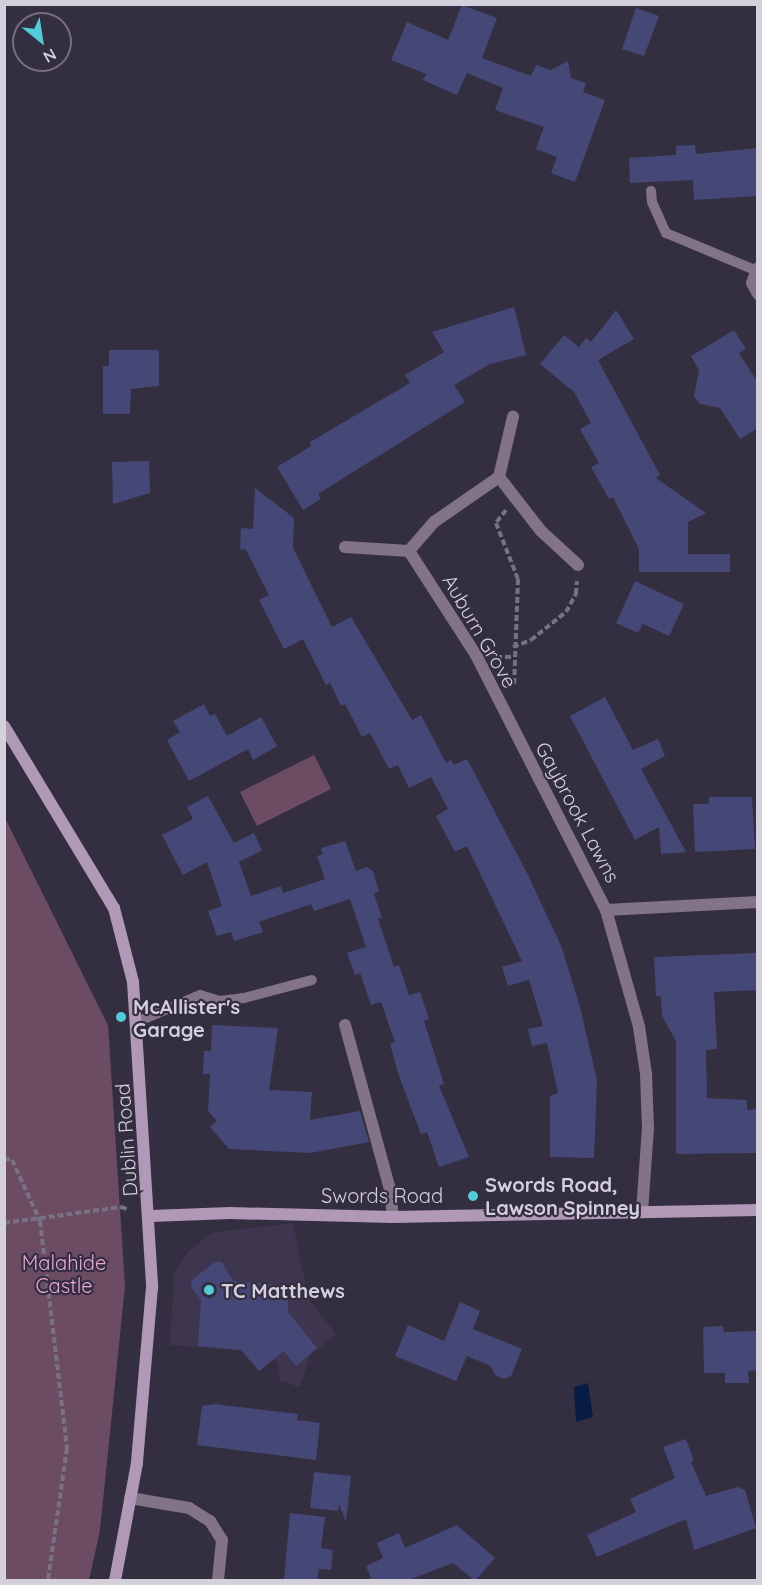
<!DOCTYPE html>
<html>
<head>
<meta charset="utf-8">
<style>
  body { margin:0 }
  #map { position:relative; width:762px; height:1585px; overflow:hidden; background:#342e41; font-family:Quicksand,sans-serif }
  div>[style] { position:absolute }
  .built>* { inset:0; background:#3e364f }
  .green>* { inset:0; background:#6c4c62 }
  .water>* { inset:0; background:#081d43 }
  .building>* { inset:0; background:#454876 }
  .path>* { height:4px; margin-top:-2px; transform-origin:0; background:repeating-linear-gradient(90deg,#777282 0 6px,transparent 0 9px) }
  .lane>* { height:10px; margin:-5px; padding:0 5px; transform-origin:5px; border-radius:5px; background:#827387 }
  .street>* { height:12px; margin:-6px; padding:0 6px; transform-origin:6px; border-radius:6px; background:#827387 }
  .secondary>* { height:12px; margin:-6px; padding:0 6px; transform-origin:6px; border-radius:6px; background:#b098b6 }
  .dots>* { width:16px; height:16px; translate:-50% -50%; box-sizing:border-box; border:3px solid #342e41; border-radius:50% }
  span { translate:-50% -50%; white-space:nowrap; text-align:center; line-height:1.15; -webkit-text-stroke:4.5px #342e41; paint-order:stroke }
  .street-label { font-size:20px; color:#d3cfdb }
  .poi-label { font-size:20px; color:#d3cfdb; font-weight:700 }
  .left { translate:0 -50%; text-align:left }
  .park-label { font-size:20px; color:#efa7da }
  .frame { position:absolute; inset:0; border:6px solid #d3cfdb; pointer-events:none }
  .north { position:absolute; left:12px; top:12px; width:60px; height:60px; box-sizing:border-box; background:#342e41; border:2px solid #746e7f; border-radius:50%; rotate:150deg; font-size:16px; font-weight:700; line-height:24px; text-align:center; color:#d3cfdb }
  .north::after { content:''; display:block; margin:auto; width:21px; height:27px; background:#52ccd6; clip-path:polygon(50% 0,100% 100%,50% 72%,0 100%) }
</style>
</head>
<body>
<div id="map">
  <div class="built">
    <i style="clip-path:polygon(293px 1223px,308px 1298px,336px 1334px,310px 1356px,300px 1387px,280px 1381px,278px 1362px,259px 1352px,170px 1345px,174px 1273px,188px 1252px,211px 1233px)"></i>
  </div>
  <div class="green">
    <i style="clip-path:polygon(314px 755px,331px 789px,257px 826px,240px 792px)"></i>
    <i style="clip-path:polygon(4px 816px,108px 1025px,125px 1286px,100px 1530px,89px 1580px,5px 1580px)"></i>
  </div>
  <div class="water">
    <i style="clip-path:polygon(588px 1383px,593px 1417px,576px 1422px,574px 1387px)"></i>
  </div>
  <div class="building">
    <i style="clip-path:polygon(462px 5px,497px 18px,482px 58px,531px 76px,536px 65px,551px 70px,568px 61px,571px 78px,586px 83px,583px 92px,605px 100px,575px 182px,551px 173px,557px 157px,536px 149px,544px 127px,495px 110px,503px 88px,467px 73px,457px 95px,423px 80px,426px 74px,391px 60px,407px 22px,448px 40px)"></i>
    <i style="clip-path:polygon(636px 8px,659px 16px,644px 56px,622px 49px)"></i>
    <i style="clip-path:polygon(695px 145px,696px 154px,758px 148px,758px 196px,694px 200px,693px 180px,630px 183px,629px 158px,676px 155px,676px 146px)"></i>
    <i style="clip-path:polygon(514px 307px,526px 355px,490px 364px,454px 385px,465px 402px,318px 494px,321px 499px,303px 510px,277px 467px,311px 446px,310px 442px,410px 383px,405px 375px,444px 352px,432px 332px)"></i>
    <i style="clip-path:polygon(616px 310px,634px 339px,598px 360px,660px 475px,656px 478px,706px 513px,688px 522px,688px 554px,730px 554px,730px 572px,639px 572px,639px 549px,613px 497px,609px 499px,591px 467px,599px 463px,580px 429px,591px 423px,574px 392px,540px 364px,564px 335px,579px 347px,586px 338px,591px 342px)"></i>
    <i style="clip-path:polygon(734px 330px,746px 349px,739px 353px,758px 383px,758px 428px,740px 439px,720px 408px,700px 404px,694px 396px,699px 370px,691px 356px)"></i>
    <i style="clip-path:polygon(109px 350px,159px 350px,159px 386px,131px 389px,130px 414px,103px 414px,103px 366px,109px 366px)"></i>
    <i style="clip-path:polygon(149px 461px,150px 493px,113px 504px,112px 462px)"></i>
    <i style="clip-path:polygon(255px 488px,294px 518px,293px 548px,332px 627px,351px 617px,412px 720px,421px 715px,446px 763px,451px 760px,454px 765px,467px 759px,527px 873px,562px 948px,580px 1007px,597px 1080px,594px 1158px,550px 1157px,550px 1096px,558px 1093px,547px 1043px,532px 1046px,528px 1029px,543px 1026px,529px 980px,508px 986px,502px 967px,522px 961px,467px 846px,455px 852px,436px 816px,448px 809px,431px 777px,409px 788px,398px 765px,389px 769px,370px 733px,362px 737px,345px 704px,341px 706px,330px 683px,326px 685px,303px 639px,284px 649px,259px 600px,269px 595px,246px 550px,240px 549px,241px 528px,253px 529px)"></i>
    <i style="clip-path:polygon(635px 581px,684px 604px,669px 636px,643px 624px,638px 633px,616px 623px)"></i>
    <i style="clip-path:polygon(605px 697px,633px 750px,658px 739px,665px 756px,641px 769px,686px 852px,661px 854px,659px 827px,635px 840px,570px 716px)"></i>
    <i style="clip-path:polygon(204px 704px,210px 716px,215px 714px,227px 736px,261px 717px,277px 746px,253px 760px,248px 749px,189px 781px,167px 740px,180px 732px,173px 721px)"></i>
    <i style="clip-path:polygon(208px 796px,234px 843px,254px 833px,262px 850px,239px 862px,251px 896px,281px 886px,283px 893px,325px 879px,317px 856px,323px 854px,321px 848px,345px 841px,356px 871px,367px 867px,373px 871px,379px 891px,374px 894px,382px 918px,378px 919px,394px 967px,399px 965px,409px 995px,420px 992px,429px 1019px,424px 1021px,444px 1084px,439px 1086px,469px 1157px,439px 1167px,427px 1132px,421px 1134px,399px 1076px,390px 1044px,395px 1042px,381px 1002px,371px 1005px,360px 973px,355px 975px,347px 953px,366px 947px,350px 899px,314px 911px,311px 904px,259px 922px,263px 932px,234px 941px,231px 932px,217px 936px,208px 911px,222px 906px,207px 862px,183px 875px,162px 835px,193px 819px,187px 807px)"></i>
    <i style="clip-path:polygon(709px 797px,752px 797px,755px 849px,695px 852px,693px 804px,709px 804px)"></i>
    <i style="clip-path:polygon(758px 953px,758px 990px,714px 992px,717px 1049px,706px 1050px,707px 1098px,747px 1100px,747px 1110px,758px 1109px,758px 1153px,676px 1154px,676px 1041px,662px 1016px,661px 996px,656px 996px,654px 957px)"></i>
    <i style="clip-path:polygon(212px 1025px,278px 1028px,269px 1090px,312px 1092px,310px 1120px,360px 1111px,369px 1142px,310px 1153px,229px 1149px,210px 1127px,217px 1121px,208px 1111px,210px 1074px,203px 1074px,204px 1051px,211px 1051px)"></i>
    <i style="clip-path:polygon(215px 1262px,222px 1262px,233px 1281px,280px 1285px,279px 1299px,288px 1299px,288px 1312px,317px 1348px,296px 1366px,284px 1351px,259px 1371px,241px 1350px,198px 1346px,201px 1300px,191px 1287px,192px 1280px)"></i>
    <i style="clip-path:polygon(460px 1302px,480px 1311px,473px 1329px,522px 1349px,511px 1376px,503px 1379px,495px 1375px,491px 1366px,467px 1356px,456px 1381px,395px 1356px,408px 1325px,444px 1341px)"></i>
    <i style="clip-path:polygon(723px 1326px,724px 1332px,758px 1331px,758px 1370px,748px 1371px,749px 1383px,725px 1383px,725px 1373px,704px 1373px,703px 1327px)"></i>
    <i style="clip-path:polygon(214px 1404px,298px 1414px,297px 1420px,320px 1423px,316px 1460px,197px 1445px,202px 1406px)"></i>
    <i style="clip-path:polygon(686px 1439px,694px 1461px,691px 1462px,706px 1496px,738px 1487px,745px 1490px,756px 1528px,694px 1550px,686px 1519px,597px 1557px,587px 1535px,636px 1512px,630px 1499px,675px 1478px,663px 1447px)"></i>
    <i style="clip-path:polygon(314px 1472px,351px 1476px,346px 1522px,339px 1504px,338px 1511px,310px 1508px)"></i>
    <i style="clip-path:polygon(290px 1513px,325px 1517px,321px 1548px,333px 1550px,331px 1570px,319px 1569px,317px 1581px,284px 1581px)"></i>
    <i style="clip-path:polygon(457px 1525px,495px 1558px,475px 1581px,453px 1563px,406px 1581px,372px 1581px,366px 1566px,383px 1558px,377px 1543px,399px 1533px,405px 1548px)"></i>
  </div>
  <div class="path">
    <i style="left:506px;top:510px;width:16px;rotate:128deg"></i>
    <i style="left:496px;top:523px;width:60px;rotate:68.6deg"></i>
    <i style="left:518px;top:579px;width:108px;rotate:92.1deg"></i>
    <i style="left:513px;top:647px;width:19px;rotate:-21deg"></i>
    <i style="left:531px;top:640px;width:45px;rotate:-38.7deg"></i>
    <i style="left:566px;top:612px;width:21px;rotate:-61deg"></i>
    <i style="left:576px;top:594px;width:13px;rotate:-86deg"></i>
    <i style="left:496px;top:657px;width:16px"></i>
    <i style="left:4px;top:1158px;width:8px;rotate:14deg"></i>
    <i style="left:12px;top:1160px;width:67px;rotate:65.3deg"></i>
    <i style="left:40px;top:1221px;width:229px;rotate:83.2deg"></i>
    <i style="left:67px;top:1448px;width:133px;rotate:98.2deg"></i>
    <i style="left:4px;top:1223px;width:118px;rotate:-7.8deg"></i>
    <i style="left:121px;top:1207px;width:9px;rotate:18deg"></i>
  </div>
  <div class="lane">
    <i style="left:651px;top:191px;width:11px;rotate:85deg"></i>
    <i style="left:652px;top:202px;width:34px;rotate:66deg"></i>
    <i style="left:666px;top:233px;width:96px;rotate:22.6deg"></i>
    <i style="left:137px;top:1022px;width:69px;rotate:-23.2deg"></i>
    <i style="left:200px;top:995px;width:21px;rotate:17deg"></i>
    <i style="left:220px;top:1001px;width:24px;rotate:-7deg"></i>
    <i style="left:244px;top:998px;width:70px;rotate:-14.8deg"></i>
  </div>
  <div class="street">
    <i style="left:758px;top:268px;width:16px;rotate:112deg"></i>
    <i style="left:752px;top:283px;width:13px;rotate:61deg"></i>
    <i style="left:499px;top:477px;width:62px;rotate:-76.9deg"></i>
    <i style="left:345px;top:547px;width:64px;rotate:3.6deg"></i>
    <i style="left:578px;top:565px;width:50px;rotate:-137.4deg"></i>
    <i style="left:541px;top:531px;width:68px;rotate:-127.9deg"></i>
    <i style="left:499px;top:477px;width:79px;rotate:145.3deg"></i>
    <i style="left:434px;top:522px;width:38px;rotate:131deg"></i>
    <i style="left:409px;top:551px;width:124px;rotate:57.2deg"></i>
    <i style="left:476px;top:655px;width:286px;rotate:63deg"></i>
    <i style="left:606px;top:910px;width:122px;rotate:74.2deg"></i>
    <i style="left:639px;top:1027px;width:48px;rotate:81.5deg"></i>
    <i style="left:646px;top:1074px;width:54px;rotate:87.9deg"></i>
    <i style="left:648px;top:1128px;width:83px;rotate:94.1deg"></i>
    <i style="left:606px;top:910px;width:152px;rotate:-3deg"></i>
    <i style="left:345px;top:1025px;width:170px;rotate:74.7deg"></i>
    <i style="left:390px;top:1189px;width:28px;rotate:84deg"></i>
    <i style="left:130px;top:1498px;width:60px;rotate:9.6deg"></i>
    <i style="left:189px;top:1508px;width:25px;rotate:32deg"></i>
    <i style="left:210px;top:1521px;width:22px;rotate:58deg"></i>
    <i style="left:222px;top:1540px;width:40px;rotate:95.7deg"></i>
  </div>
  <div class="secondary">
    <i style="left:4px;top:726px;width:213px;rotate:58.9deg"></i>
    <i style="left:114px;top:908px;width:76px;rotate:75.6deg"></i>
    <i style="left:133px;top:982px;width:306px;rotate:86.4deg"></i>
    <i style="left:152px;top:1287px;width:177px;rotate:94.9deg"></i>
    <i style="left:137px;top:1463px;width:119px;rotate:100.6deg"></i>
    <i style="left:151px;top:1216px;width:79px;rotate:-2.2deg"></i>
    <i style="left:230px;top:1213px;width:163px;rotate:1.4deg"></i>
    <i style="left:393px;top:1217px;width:365px;rotate:-1.1deg"></i>
  </div>
  <div class="dots">
    <i style="left:121px;top:1017px;background:#52ccd6"></i>
    <i style="left:473px;top:1196px;background:#52ccd6"></i>
    <i style="left:209px;top:1290px;background:#52ccd6"></i>
  </div>
  <div class="street-label">
    <span style="left:480px;top:631px;rotate:60deg">Auburn Grove</span>
    <span style="left:578px;top:812px;rotate:62deg">Gaybrook Lawns</span>
    <span style="left:126px;top:1140px;rotate:-94deg">Dublin Road</span>
    <span style="left:382px;top:1195px">Swords Road</span>
  </div>
  <div class="poi-label">
    <span class="left" style="left:133px;top:1018px">McAllister's<br>Garage</span>
    <span class="left" style="left:485px;top:1196px">Swords Road,<br>Lawson Spinney</span>
    <span class="left" style="left:221px;top:1290px">TC Matthews</span>
  </div>
  <div class="park-label">
    <span style="left:64px;top:1274px">Malahide<br>Castle</span>
  </div>
  <div class="frame"></div>
  <div class="north">N</div>
</div>
</body>
</html>
